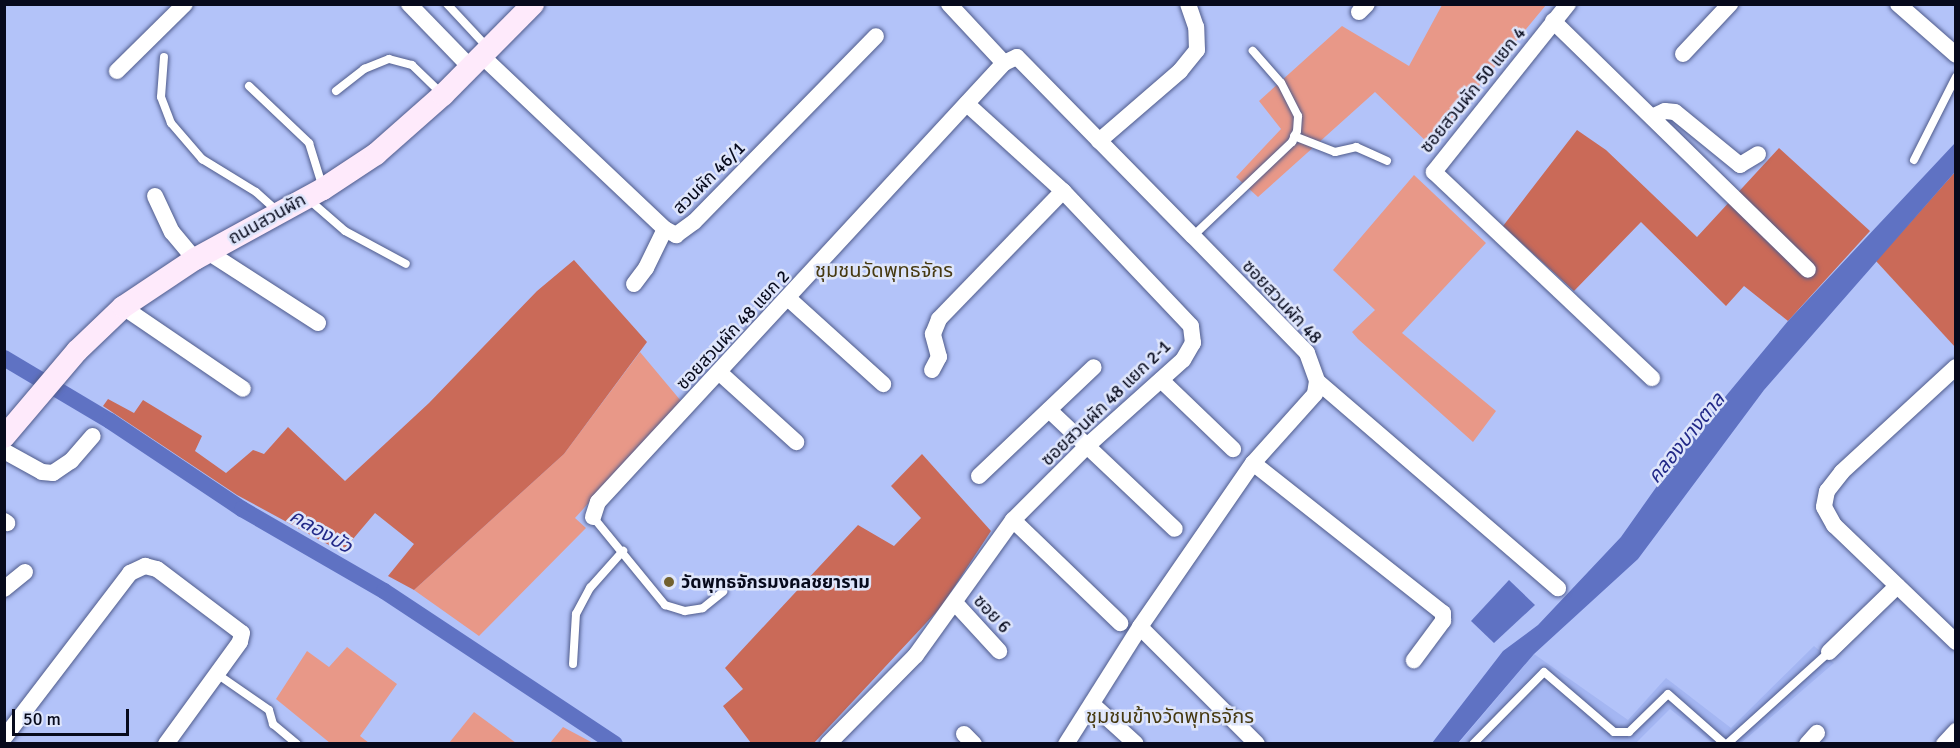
<!DOCTYPE html>
<html>
<head>
<meta charset="utf-8">
<style>
  body { margin:0 }
  #map { position:relative; width:1960px; height:748px; overflow:hidden; background:#b3c3f9; font-family:Signika,"Noto Sans Thai",sans-serif }
  div>[style] { position:absolute }
  .built>* { inset:0; background:#a4b6f2 }
  .green>* { inset:0; background:#e89888 }
  .forest>* { inset:0; background:#ca6a58 }
  .water>* { inset:0; background:#5f72c3 }
  .canal>* { height:16px; margin:-8px; padding:0 8px; transform-origin:8px; border-radius:8px; background:#5f72c3 }
  .roads { filter:drop-shadow(0 0 2px #4f5b8b) drop-shadow(0 0 2px #4f5b8b) }
  .lane>* { height:8px; margin:-4px; padding:0 4px; transform-origin:4px; border-radius:4px; background:#fff }
  .street>* { height:16px; margin:-8px; padding:0 8px; transform-origin:8px; border-radius:8px; background:#fff }
  .secondary>* { height:22px; margin:-11px; padding:0 11px; transform-origin:11px; border-radius:11px; background:#feeafb }
  .dots>* { width:16px; height:16px; translate:-50% -50%; box-sizing:border-box; border:3px solid #dee5fb; border-radius:50% }
  span { translate:-50% -50%; white-space:nowrap; text-align:center; line-height:1.15; -webkit-text-stroke:5px #dee5fb; paint-order:stroke }
  .street-label { font-size:18px; color:#070a1c }
  .poi-label { font-size:18px; color:#070a1c; font-weight:700 }
  .left { translate:0 -50%; text-align:left }
  .neighbourhood-label { font-size:20px; color:#463910 }
  .water-label { font-size:20px; color:#222988; font-style:italic }
  .frame { position:absolute; inset:0; border:6px solid #070a1c; pointer-events:none }
  .scale { position:absolute; left:12px; top:709px; width:117px; height:27px; box-sizing:border-box; border:3px solid #070a1c; border-top:0; padding-left:8px; font-size:18px; line-height:21px; white-space:nowrap; color:#070a1c; -webkit-text-stroke:4px #dee5fb; paint-order:stroke }
</style>
</head>
<body>
<div id="map">
  <div class="built">
    <i style="clip-path:polygon(1814px 646px,1834px 663px,1741px 743px,1713px 743px,1670px 709px,1636px 743px,1458px 744px,1534px 654px,1628px 720px,1666px 678px,1731px 728px)"></i>
  </div>
  <div class="green">
    <i style="clip-path:polygon(1442px 5px,1546px 5px,1430px 145px,1375px 92px,1258px 197px,1236px 177px,1281px 129px,1259px 101px,1342px 26px,1409px 66px)"></i>
    <i style="clip-path:polygon(1414px 175px,1486px 243px,1402px 333px,1496px 411px,1473px 442px,1358px 339px,1352px 332px,1375px 310px,1333px 270px)"></i>
    <i style="clip-path:polygon(640px 352px,681px 401px,575px 518px,586px 528px,479px 636px,414px 590px,564px 454px)"></i>
    <i style="clip-path:polygon(347px 647px,397px 684px,360px 736px,369px 743px,330px 743px,276px 699px,307px 651px,329px 667px)"></i>
    <i style="clip-path:polygon(474px 712px,516px 743px,449px 743px)"></i>
    <i style="clip-path:polygon(563px 727px,593px 743px,550px 743px)"></i>
  </div>
  <div class="forest">
    <i style="clip-path:polygon(1577px 130px,1606px 150px,1697px 237px,1779px 148px,1870px 231px,1788px 321px,1744px 286px,1726px 306px,1641px 222px,1574px 291px,1503px 226px)"></i>
    <i style="clip-path:polygon(1955px 172px,1955px 347px,1876px 261px)"></i>
    <i style="clip-path:polygon(574px 260px,647px 342px,564px 454px,414px 590px,388px 576px,414px 544px,375px 513px,342px 552px,237px 495px,103px 406px,108px 399px,134px 413px,143px 400px,202px 436px,195px 451px,226px 473px,253px 450px,264px 454px,288px 427px,345px 481px,429px 403px,537px 291px)"></i>
    <i style="clip-path:polygon(922px 454px,991px 531px,941px 607px,814px 743px,751px 743px,723px 706px,743px 689px,725px 668px,858px 525px,894px 546px,921px 518px,891px 486px)"></i>
  </div>
  <div class="water">
    <i style="clip-path:polygon(1955px 143px,1955px 172px,1764px 390px,1638px 559px,1534px 654px,1458px 743px,1432px 743px,1503px 651px,1538px 625px,1621px 537px,1691px 438px,1788px 321px)"></i>
    <i style="clip-path:polygon(1509px 580px,1535px 605px,1494px 643px,1471px 621px)"></i>
  </div>
  <div class="canal">
    <i style="left:4px;top:358px;width:123px;rotate:30.7deg"></i>
    <i style="left:110px;top:421px;width:159px;rotate:33.7deg"></i>
    <i style="left:242px;top:509px;width:164px;rotate:30deg"></i>
    <i style="left:384px;top:591px;width:277px;rotate:33.5deg"></i>
  </div>
  <div class="roads">
    <div class="lane">
      <i style="left:447px;top:4px;width:60px;rotate:47deg"></i>
      <i style="left:164px;top:57px;width:40px;rotate:94.3deg"></i>
      <i style="left:161px;top:97px;width:28px;rotate:69deg"></i>
      <i style="left:171px;top:123px;width:48px;rotate:49.3deg"></i>
      <i style="left:202px;top:159px;width:63px;rotate:31.4deg"></i>
      <i style="left:256px;top:192px;width:30px;rotate:42deg"></i>
      <i style="left:249px;top:86px;width:83px;rotate:43.5deg"></i>
      <i style="left:309px;top:143px;width:47px;rotate:72.7deg"></i>
      <i style="left:336px;top:91px;width:36px;rotate:-38deg"></i>
      <i style="left:364px;top:69px;width:27px;rotate:-22deg"></i>
      <i style="left:389px;top:59px;width:24px;rotate:15deg"></i>
      <i style="left:412px;top:65px;width:43px;rotate:44.1deg"></i>
      <i style="left:1294px;top:136px;width:44px;rotate:21.3deg"></i>
      <i style="left:1335px;top:152px;width:22px;rotate:-13deg"></i>
      <i style="left:1356px;top:147px;width:34px;rotate:24deg"></i>
      <i style="left:1914px;top:160px;width:93px;rotate:-63.2deg"></i>
      <i style="left:307px;top:198px;width:50px;rotate:41deg"></i>
      <i style="left:345px;top:231px;width:69px;rotate:28.4deg"></i>
      <i style="left:1193px;top:236px;width:137px;rotate:-43.5deg"></i>
      <i style="left:1292px;top:142px;width:12px;rotate:-66deg"></i>
      <i style="left:1297px;top:131px;width:15px;rotate:-86deg"></i>
      <i style="left:1298px;top:116px;width:37px;rotate:-117deg"></i>
      <i style="left:1281px;top:83px;width:43px;rotate:-131.2deg"></i>
      <i style="left:593px;top:517px;width:114px;rotate:50.7deg"></i>
      <i style="left:665px;top:605px;width:21px;rotate:17deg"></i>
      <i style="left:685px;top:611px;width:18px;rotate:-9deg"></i>
      <i style="left:703px;top:608px;width:26px;rotate:-39deg"></i>
      <i style="left:573px;top:664px;width:50px;rotate:-86.6deg"></i>
      <i style="left:576px;top:614px;width:30px;rotate:-62deg"></i>
      <i style="left:590px;top:588px;width:50px;rotate:-48.3deg"></i>
      <i style="left:217px;top:674px;width:63px;rotate:34.7deg"></i>
      <i style="left:269px;top:710px;width:15px;rotate:74deg"></i>
      <i style="left:273px;top:724px;width:31px;rotate:40deg"></i>
      <i style="left:1473px;top:744px;width:101px;rotate:-45.4deg"></i>
      <i style="left:1544px;top:672px;width:92px;rotate:40.6deg"></i>
      <i style="left:1614px;top:732px;width:15px"></i>
      <i style="left:1629px;top:732px;width:54px;rotate:-44.3deg"></i>
      <i style="left:1668px;top:694px;width:76px;rotate:41.3deg"></i>
      <i style="left:1727px;top:744px;width:137px;rotate:-42deg"></i>
    </div>
    <div class="street">
      <i style="left:409px;top:4px;width:89px;rotate:45.9deg"></i>
      <i style="left:949px;top:4px;width:81px;rotate:47deg"></i>
      <i style="left:1004px;top:63px;width:14px;rotate:-25deg"></i>
      <i style="left:1017px;top:57px;width:251px;rotate:45.5deg"></i>
      <i style="left:1193px;top:236px;width:163px;rotate:45.7deg"></i>
      <i style="left:1307px;top:353px;width:30px;rotate:70deg"></i>
      <i style="left:1317px;top:381px;width:13px;rotate:99deg"></i>
      <i style="left:1315px;top:394px;width:93px;rotate:131.9deg"></i>
      <i style="left:1253px;top:463px;width:199px;rotate:124.6deg"></i>
      <i style="left:1140px;top:627px;width:138px;rotate:122.3deg"></i>
      <i style="left:1568px;top:4px;width:215px;rotate:128.6deg"></i>
      <i style="left:1434px;top:172px;width:300px;rotate:43.4deg"></i>
      <i style="left:1898px;top:4px;width:77px;rotate:41.3deg"></i>
      <i style="left:1359px;top:12px;width:11px;rotate:-45deg"></i>
      <i style="left:1553px;top:21px;width:356px;rotate:44.3deg"></i>
      <i style="left:1683px;top:54px;width:69px;rotate:-46.8deg"></i>
      <i style="left:483px;top:57px;width:250px;rotate:43.4deg"></i>
      <i style="left:665px;top:229px;width:13px;rotate:29deg"></i>
      <i style="left:676px;top:235px;width:22px;rotate:-36deg"></i>
      <i style="left:694px;top:222px;width:260px;rotate:-45.6deg"></i>
      <i style="left:117px;top:71px;width:95px;rotate:-44.6deg"></i>
      <i style="left:1652px;top:117px;width:14px;rotate:-25deg"></i>
      <i style="left:1665px;top:111px;width:10px;rotate:6deg"></i>
      <i style="left:1675px;top:112px;width:84px;rotate:39.2deg"></i>
      <i style="left:1740px;top:165px;width:21px;rotate:-31deg"></i>
      <i style="left:1099px;top:141px;width:107px;rotate:-40.8deg"></i>
      <i style="left:1180px;top:71px;width:27px;rotate:-51deg"></i>
      <i style="left:1197px;top:50px;width:23px;rotate:-92deg"></i>
      <i style="left:1196px;top:27px;width:24px;rotate:-109deg"></i>
      <i style="left:155px;top:196px;width:40px;rotate:65deg"></i>
      <i style="left:172px;top:232px;width:35px;rotate:50deg"></i>
      <i style="left:208px;top:252px;width:131px;rotate:32.8deg"></i>
      <i style="left:634px;top:284px;width:20px;rotate:-53deg"></i>
      <i style="left:646px;top:268px;width:43px;rotate:-64deg"></i>
      <i style="left:789px;top:299px;width:127px;rotate:42.1deg"></i>
      <i style="left:123px;top:307px;width:145px;rotate:34.3deg"></i>
      <i style="left:1956px;top:367px;width:155px;rotate:137.4deg"></i>
      <i style="left:1842px;top:472px;width:24px;rotate:128deg"></i>
      <i style="left:1827px;top:491px;width:16px;rotate:101deg"></i>
      <i style="left:1824px;top:507px;width:21px;rotate:61deg"></i>
      <i style="left:1834px;top:525px;width:169px;rotate:43.8deg"></i>
      <i style="left:932px;top:370px;width:15px;rotate:-62deg"></i>
      <i style="left:939px;top:357px;width:24px;rotate:-105deg"></i>
      <i style="left:933px;top:334px;width:16px;rotate:-68deg"></i>
      <i style="left:939px;top:319px;width:178px;rotate:-45.9deg"></i>
      <i style="left:720px;top:373px;width:103px;rotate:42.2deg"></i>
      <i style="left:1161px;top:380px;width:100px;rotate:43.8deg"></i>
      <i style="left:1317px;top:381px;width:318px;rotate:40.7deg"></i>
      <i style="left:1049px;top:410px;width:173px;rotate:43.4deg"></i>
      <i style="left:4px;top:451px;width:43px;rotate:28.9deg"></i>
      <i style="left:42px;top:472px;width:11px;rotate:5deg"></i>
      <i style="left:53px;top:473px;width:22px;rotate:-34deg"></i>
      <i style="left:71px;top:461px;width:33px;rotate:-49deg"></i>
      <i style="left:1253px;top:463px;width:242px;rotate:38.3deg"></i>
      <i style="left:1443px;top:613px;width:8px;rotate:90deg"></i>
      <i style="left:1443px;top:621px;width:49px;rotate:126.6deg"></i>
      <i style="left:979px;top:476px;width:158px;rotate:-43.5deg"></i>
      <i style="left:593px;top:517px;width:16px;rotate:-72deg"></i>
      <i style="left:598px;top:502px;width:598px;rotate:-47.24deg"></i>
      <i style="left:1013px;top:520px;width:149px;rotate:43.9deg"></i>
      <i style="left:4px;top:521px;width:4px;rotate:34deg"></i>
      <i style="left:4px;top:589px;width:27px;rotate:-39deg"></i>
      <i style="left:956px;top:604px;width:64px;rotate:47.5deg"></i>
      <i style="left:1140px;top:627px;width:165px;rotate:45deg"></i>
      <i style="left:1829px;top:652px;width:95px;rotate:-44.1deg"></i>
      <i style="left:1092px;top:704px;width:59px;rotate:42.3deg"></i>
      <i style="left:964px;top:734px;width:14px;rotate:45deg"></i>
      <i style="left:4px;top:738px;width:208px;rotate:-52.6deg"></i>
      <i style="left:130px;top:573px;width:17px;rotate:-25deg"></i>
      <i style="left:145px;top:566px;width:12px;rotate:14deg"></i>
      <i style="left:157px;top:569px;width:106px;rotate:37deg"></i>
      <i style="left:242px;top:633px;width:9px;rotate:103deg"></i>
      <i style="left:240px;top:642px;width:126px;rotate:126deg"></i>
      <i style="left:828px;top:744px;width:125px;rotate:-45.3deg"></i>
      <i style="left:916px;top:655px;width:166px;rotate:-54.3deg"></i>
      <i style="left:1013px;top:520px;width:105px;rotate:-45deg"></i>
      <i style="left:1087px;top:446px;width:129px;rotate:-41.9deg"></i>
      <i style="left:1183px;top:360px;width:20px;rotate:-60deg"></i>
      <i style="left:1193px;top:343px;width:17px;rotate:-97deg"></i>
      <i style="left:1191px;top:326px;width:186px;rotate:-133.5deg"></i>
      <i style="left:1063px;top:191px;width:130px;rotate:-137.8deg"></i>
      <i style="left:1807px;top:744px;width:15px;rotate:-48deg"></i>
      <i style="left:1944px;top:744px;width:18px;rotate:-47deg"></i>
    </div>
    <div class="secondary">
      <i style="left:4px;top:437px;width:113px;rotate:-49.7deg"></i>
      <i style="left:77px;top:351px;width:64px;rotate:-43.7deg"></i>
      <i style="left:123px;top:307px;width:87px;rotate:-33.7deg"></i>
      <i style="left:195px;top:259px;width:146px;rotate:-28.7deg"></i>
      <i style="left:323px;top:189px;width:64px;rotate:-33.4deg"></i>
      <i style="left:376px;top:154px;width:89px;rotate:-41.4deg"></i>
      <i style="left:443px;top:95px;width:128px;rotate:-45.3deg"></i>
    </div>
  </div>
  <div class="dots">
    <i style="left:669px;top:582px;background:#72612f"></i>
  </div>
  <div class="street-label">
    <span style="left:1473px;top:90px;rotate:-51deg">ซอยสวนผัก 50 แยก 4</span>
    <span style="left:709px;top:178px;rotate:-45deg">สวนผัก 46/1</span>
    <span style="left:267px;top:219px;rotate:-29deg">ถนนสวนผัก</span>
    <span style="left:1282px;top:302px;rotate:47deg">ซอยสวนผัก 48</span>
    <span style="left:733px;top:330px;rotate:-47deg">ซอยสวนผัก 48 แยก 2</span>
    <span style="left:1106px;top:403px;rotate:-44deg">ซอยสวนผัก 48 แยก 2-1</span>
    <span style="left:992px;top:614px;rotate:47deg">ซอย 6</span>
  </div>
  <div class="poi-label">
    <span class="left" style="left:681px;top:582px">วัดพุทธจักรมงคลชยาราม</span>
  </div>
  <div class="neighbourhood-label">
    <span style="left:884px;top:270px">ชุมชนวัดพุทธจักร</span>
    <span style="left:1170px;top:716px">ชุมชนข้างวัดพุทธจักร</span>
  </div>
  <div class="water-label">
    <span style="left:1686px;top:438px;rotate:-51deg">คลองบางตาล</span>
    <span style="left:321px;top:531px;rotate:30deg">คลองบัว</span>
  </div>
  <div class="frame"></div>
  <div class="scale">50 m</div>
</div>
</body>
</html>
